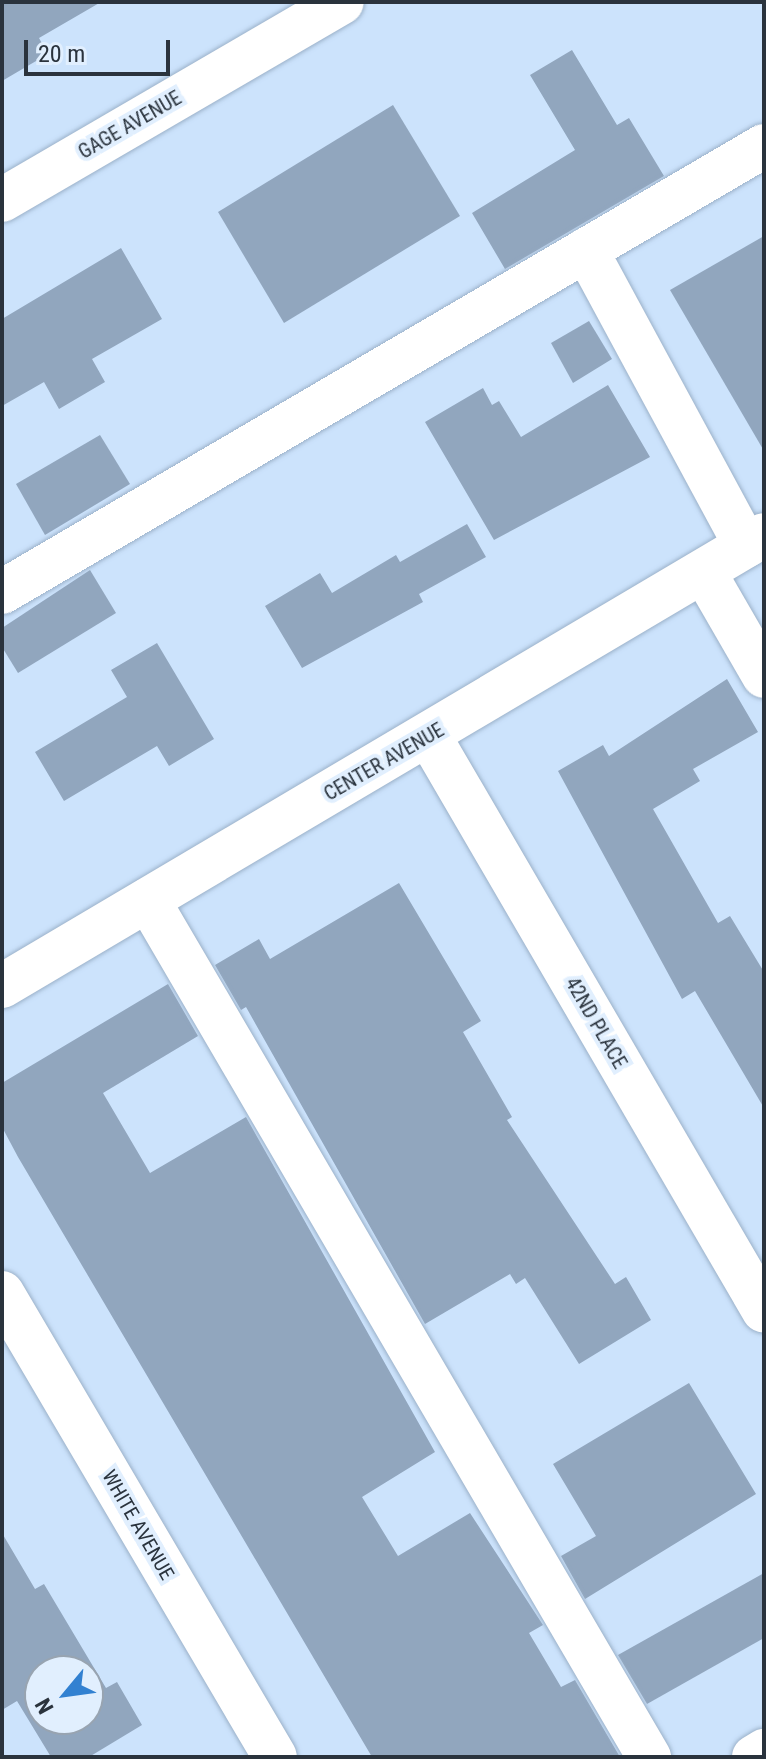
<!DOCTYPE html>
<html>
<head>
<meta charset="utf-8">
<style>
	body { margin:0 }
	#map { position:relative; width:766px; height:1759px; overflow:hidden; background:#cce3fc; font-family:"Roboto Condensed",sans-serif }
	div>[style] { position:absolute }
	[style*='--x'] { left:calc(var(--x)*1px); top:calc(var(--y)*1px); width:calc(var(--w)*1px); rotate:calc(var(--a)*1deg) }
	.building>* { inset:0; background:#91a6be }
	.roads { filter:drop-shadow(0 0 2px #9bb1c9) drop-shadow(0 0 2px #9bb1c9) }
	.minor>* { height:44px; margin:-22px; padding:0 22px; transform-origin:22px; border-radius:22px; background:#fff }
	span { translate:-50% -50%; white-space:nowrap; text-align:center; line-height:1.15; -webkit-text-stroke:8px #e1effe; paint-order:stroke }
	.street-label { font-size:20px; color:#2a333d }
	.frame { position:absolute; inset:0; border:4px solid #2a333d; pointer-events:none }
	.north { position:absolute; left:24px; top:1655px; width:80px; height:80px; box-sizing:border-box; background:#e1effe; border:2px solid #98a4b1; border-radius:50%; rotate:241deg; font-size:22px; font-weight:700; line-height:32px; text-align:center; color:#2a333d }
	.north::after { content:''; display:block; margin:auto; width:28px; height:36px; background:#3281d1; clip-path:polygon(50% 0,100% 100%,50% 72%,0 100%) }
	.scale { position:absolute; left:24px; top:40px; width:146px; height:36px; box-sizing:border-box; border:4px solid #2a333d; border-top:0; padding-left:10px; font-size:24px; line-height:28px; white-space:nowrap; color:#2a333d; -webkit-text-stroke:6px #e1effe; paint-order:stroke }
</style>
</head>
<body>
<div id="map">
	<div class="building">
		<i style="clip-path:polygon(2px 2px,101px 2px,39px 38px,48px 54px,2px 81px)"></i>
		<i style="clip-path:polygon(572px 50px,617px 125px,629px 118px,664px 176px,505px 269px,472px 213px,575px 150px,530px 75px)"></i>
		<i style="clip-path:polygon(393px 105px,460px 216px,284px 323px,218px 212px)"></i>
		<i style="clip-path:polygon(764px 236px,764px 451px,670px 290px)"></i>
		<i style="clip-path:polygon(121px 248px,162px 319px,92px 359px,105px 382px,59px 409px,44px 382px,2px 406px,2px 319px)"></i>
		<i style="clip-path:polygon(589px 321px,612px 359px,573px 383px,551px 343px)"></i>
		<i style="clip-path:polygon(608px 385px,650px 457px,494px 540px,425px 422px,483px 388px,492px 405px,499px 401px,521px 437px)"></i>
		<i style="clip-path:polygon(100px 435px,130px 484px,45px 535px,16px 484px)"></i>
		<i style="clip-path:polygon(467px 524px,486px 557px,419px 594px,423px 602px,302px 668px,265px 606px,320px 573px,332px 593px,396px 555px,400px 562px)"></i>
		<i style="clip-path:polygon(90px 570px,116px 613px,18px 673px,2px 647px,2px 628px)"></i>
		<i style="clip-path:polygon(157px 643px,214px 739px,169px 766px,157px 746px,64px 801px,35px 752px,127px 697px,111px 670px)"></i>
		<i style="clip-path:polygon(727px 679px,758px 732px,693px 769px,700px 781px,653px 809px,718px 923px,730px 916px,764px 972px,764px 1108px,695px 991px,682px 999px,558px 771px,603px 745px,609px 756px)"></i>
		<i style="clip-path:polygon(399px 883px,481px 1021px,463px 1032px,512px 1117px,507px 1120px,615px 1284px,626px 1277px,651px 1320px,579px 1364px,525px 1278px,516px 1284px,510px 1274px,425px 1324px,246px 1007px,241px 1010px,215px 965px,259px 939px,270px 959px)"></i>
		<i style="clip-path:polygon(168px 984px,198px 1036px,103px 1093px,150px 1173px,246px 1117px,435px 1452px,362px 1497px,398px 1556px,470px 1513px,543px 1625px,529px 1633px,561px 1687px,575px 1680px,620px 1757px,372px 1757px,18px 1157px,2px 1127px,2px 1083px)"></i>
		<i style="clip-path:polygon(689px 1383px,756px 1494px,585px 1599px,561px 1556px,596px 1536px,553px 1464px)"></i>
		<i style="clip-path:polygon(evenodd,2px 1533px,35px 1589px,44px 1584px,106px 1688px,117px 1682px,142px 1725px,89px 1757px,51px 1757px,17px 1701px,2px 1710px,2px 1533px,40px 1671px,88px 1671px,88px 1719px,40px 1719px,40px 1671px)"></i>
		<i style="clip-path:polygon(764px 1573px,764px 1638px,647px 1704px,618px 1655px)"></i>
	</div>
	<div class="roads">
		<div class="minor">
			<i style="--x:2;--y:200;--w:393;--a:-30.2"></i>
			<i style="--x:586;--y:250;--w:336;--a:61.6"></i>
			<i style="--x:704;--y:572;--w:120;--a:60"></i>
			<i style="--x:2;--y:592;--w:883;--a:-30.34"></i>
			<i style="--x:429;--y:736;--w:665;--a:59.77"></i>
			<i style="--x:148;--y:900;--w:993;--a:59.69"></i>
			<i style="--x:2;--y:986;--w:885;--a:-30.62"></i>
			<i style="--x:2;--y:1293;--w:538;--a:59.53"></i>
			<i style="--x:754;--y:1757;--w:12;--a:-31"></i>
		</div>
	</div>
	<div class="street-label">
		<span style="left:130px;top:125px;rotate:-30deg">GAGE AVENUE</span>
		<span style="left:384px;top:762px;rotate:-30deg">CENTER AVENUE</span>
		<span style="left:596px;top:1023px;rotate:60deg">42ND PLACE</span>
		<span style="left:138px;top:1525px;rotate:60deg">WHITE AVENUE</span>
	</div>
	<div class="frame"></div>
	<div class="north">N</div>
	<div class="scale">20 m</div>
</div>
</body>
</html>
